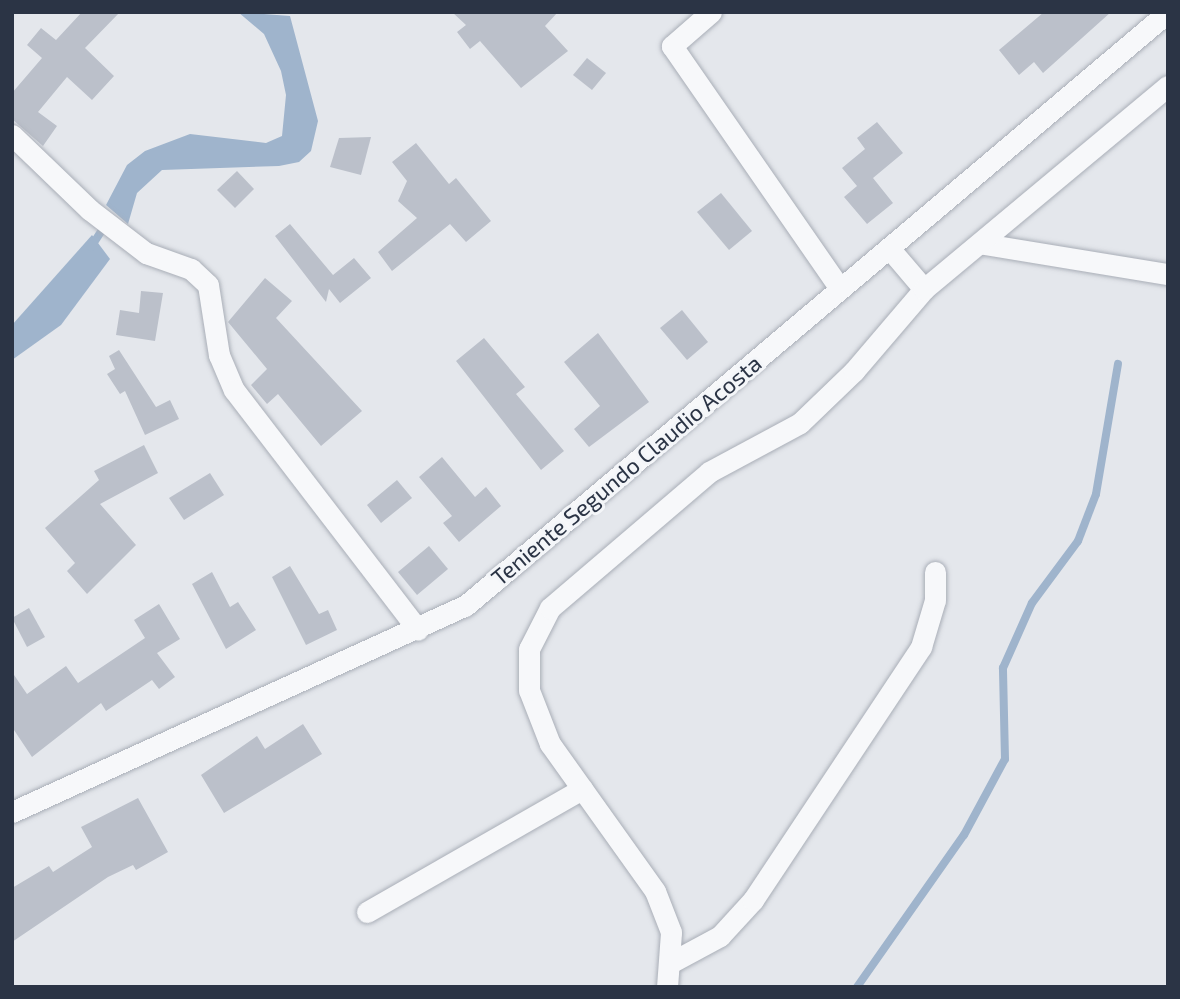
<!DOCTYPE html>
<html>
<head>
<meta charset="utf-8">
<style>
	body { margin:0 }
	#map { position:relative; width:1180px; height:999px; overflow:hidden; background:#e4e7ec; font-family:"Exo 2",sans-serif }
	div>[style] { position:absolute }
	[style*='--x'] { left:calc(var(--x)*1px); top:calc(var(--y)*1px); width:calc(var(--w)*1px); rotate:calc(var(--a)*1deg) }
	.water>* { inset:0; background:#9fb4cc }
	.stream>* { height:8px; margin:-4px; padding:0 4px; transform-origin:4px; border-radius:4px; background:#9fb4cc }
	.building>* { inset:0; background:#bbc0ca }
	.roads { filter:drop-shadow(0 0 2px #a9aeb7) drop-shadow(0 0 2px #a9aeb7) }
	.minor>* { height:21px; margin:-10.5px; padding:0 10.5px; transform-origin:10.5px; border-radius:10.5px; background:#f7f8fa }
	span { translate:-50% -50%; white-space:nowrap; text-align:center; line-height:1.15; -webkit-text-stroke:6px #f4f6f9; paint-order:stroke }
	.street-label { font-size:23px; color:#2b3445 }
	.frame { position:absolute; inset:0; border:14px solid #2b3445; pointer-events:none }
</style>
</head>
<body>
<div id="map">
	<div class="water">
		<i style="clip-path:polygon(238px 12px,290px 16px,318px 121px,311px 151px,299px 162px,279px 166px,162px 170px,137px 193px,128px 224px,106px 205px,127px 165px,145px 151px,190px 134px,266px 143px,282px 136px,286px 95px,281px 71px,264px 34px)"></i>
		<i style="clip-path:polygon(92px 235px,110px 259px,61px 325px,12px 360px,12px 325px)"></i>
	</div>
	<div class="stream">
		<i style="--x:91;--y:247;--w:30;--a:-57"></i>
		<i style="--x:857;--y:987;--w:186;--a:-54.9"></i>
		<i style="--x:964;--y:835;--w:86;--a:-61.7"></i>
		<i style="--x:1005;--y:759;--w:91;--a:-91.3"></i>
		<i style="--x:1003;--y:668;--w:71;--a:-66"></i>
		<i style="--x:1032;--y:603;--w:77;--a:-53.4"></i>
		<i style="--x:1078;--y:541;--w:50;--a:-69"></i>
		<i style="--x:1096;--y:494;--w:132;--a:-80.4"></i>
	</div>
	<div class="building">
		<i style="clip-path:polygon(82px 12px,120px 12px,85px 48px,114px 76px,92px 100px,67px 77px,38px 112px,57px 126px,43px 146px,12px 119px,12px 93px,42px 58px,27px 45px,41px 28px,56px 40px)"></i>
		<i style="clip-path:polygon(452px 12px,558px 12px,545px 26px,568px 51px,521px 88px,480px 41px,470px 49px,457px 32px,466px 25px)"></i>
		<i style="clip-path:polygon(1044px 12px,1111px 12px,1043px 73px,1034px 62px,1019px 75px,999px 50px)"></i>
		<i style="clip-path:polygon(587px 58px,606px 73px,592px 90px,573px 75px)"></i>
		<i style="clip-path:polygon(877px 122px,903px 153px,873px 178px,893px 203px,867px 224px,844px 197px,857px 186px,842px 168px,865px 149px,857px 138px)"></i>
		<i style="clip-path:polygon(371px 137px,361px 175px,330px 167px,339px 138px)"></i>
		<i style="clip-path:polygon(416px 143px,449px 184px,456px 178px,491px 221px,466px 242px,450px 224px,392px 271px,378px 252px,417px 218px,398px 201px,407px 181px,392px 162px)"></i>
		<i style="clip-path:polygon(237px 171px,254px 189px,235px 208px,217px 190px)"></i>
		<i style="clip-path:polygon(721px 193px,752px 231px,729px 250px,697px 212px)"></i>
		<i style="clip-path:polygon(290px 224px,333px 275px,354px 258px,371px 278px,340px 303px,329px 289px,326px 302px,275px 236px)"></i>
		<i style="clip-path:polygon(265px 278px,292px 301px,276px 318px,362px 411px,321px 446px,278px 394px,267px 404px,251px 385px,267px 369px,228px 322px)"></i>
		<i style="clip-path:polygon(141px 291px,163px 293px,155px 341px,116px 335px,120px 310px,139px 313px)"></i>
		<i style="clip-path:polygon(682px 310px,708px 342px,687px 360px,660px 328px)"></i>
		<i style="clip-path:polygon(598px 333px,649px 402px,589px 447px,574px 429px,600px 406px,564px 362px)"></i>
		<i style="clip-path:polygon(484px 338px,525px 387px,516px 394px,564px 451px,541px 470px,456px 361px)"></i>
		<i style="clip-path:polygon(119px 350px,156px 407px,170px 400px,179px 419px,145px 435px,125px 391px,120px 394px,107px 374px,115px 369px,109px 356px)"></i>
		<i style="clip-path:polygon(144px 445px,158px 473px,100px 504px,136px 545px,87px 594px,67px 571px,75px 563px,45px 528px,99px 480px,94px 471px)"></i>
		<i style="clip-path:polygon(442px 457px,475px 497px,486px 487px,501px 506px,459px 542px,443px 523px,452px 516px,419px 477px)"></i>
		<i style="clip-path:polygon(210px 473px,224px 495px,184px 520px,169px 498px)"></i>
		<i style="clip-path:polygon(397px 480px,412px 498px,381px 523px,367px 505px)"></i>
		<i style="clip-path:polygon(429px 546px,448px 569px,417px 595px,398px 572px)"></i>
		<i style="clip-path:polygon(290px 566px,319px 614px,328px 610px,337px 630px,306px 645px,272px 577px)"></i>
		<i style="clip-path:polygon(212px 572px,230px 607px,238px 602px,256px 630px,226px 649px,192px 584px)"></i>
		<i style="clip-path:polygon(159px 604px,180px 639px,157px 653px,175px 677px,159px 689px,152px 680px,106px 711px,101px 703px,32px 757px,12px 727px,12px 672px,27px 694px,66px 666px,78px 683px,145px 638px,134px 620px)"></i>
		<i style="clip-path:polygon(29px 608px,45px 637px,27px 647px,12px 618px)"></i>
		<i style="clip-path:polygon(303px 724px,322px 754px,224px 813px,201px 775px,257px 736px,265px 749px)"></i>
		<i style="clip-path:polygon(138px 798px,168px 852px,136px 870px,133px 865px,108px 877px,12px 942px,12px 888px,49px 866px,53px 872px,92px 847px,81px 827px)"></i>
	</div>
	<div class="roads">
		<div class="minor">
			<i style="--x:711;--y:12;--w:52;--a:138.9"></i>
			<i style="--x:672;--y:46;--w:295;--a:55.3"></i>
			<i style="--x:12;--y:135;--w:108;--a:43.9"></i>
			<i style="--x:90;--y:210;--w:71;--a:37.5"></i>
			<i style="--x:146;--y:253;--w:48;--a:19.6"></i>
			<i style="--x:191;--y:269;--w:23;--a:43"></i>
			<i style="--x:208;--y:285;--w:71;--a:81.1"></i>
			<i style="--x:219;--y:355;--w:38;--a:67"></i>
			<i style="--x:234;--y:390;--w:302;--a:52.5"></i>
			<i style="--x:984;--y:244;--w:186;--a:9.3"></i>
			<i style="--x:889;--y:248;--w:54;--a:49.5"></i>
			<i style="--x:12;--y:812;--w:498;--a:-24.5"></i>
			<i style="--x:465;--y:606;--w:920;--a:-40.2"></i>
			<i style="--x:367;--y:912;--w:248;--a:-29.8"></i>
			<i style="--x:670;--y:963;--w:57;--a:-28.4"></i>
			<i style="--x:720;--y:936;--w:49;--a:-47.5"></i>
			<i style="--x:753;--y:900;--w:304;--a:-56.4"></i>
			<i style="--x:921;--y:647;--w:49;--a:-73.4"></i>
			<i style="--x:935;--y:600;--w:28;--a:-90"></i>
			<i style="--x:667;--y:987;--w:55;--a:-85.8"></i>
			<i style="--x:671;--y:932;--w:44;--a:-111.3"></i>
			<i style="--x:655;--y:891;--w:181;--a:-125.5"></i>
			<i style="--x:550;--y:744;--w:58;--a:-111.3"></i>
			<i style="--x:529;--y:690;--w:41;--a:-90"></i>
			<i style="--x:529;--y:649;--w:46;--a:-62.9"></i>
			<i style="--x:550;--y:608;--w:209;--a:-40.5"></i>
			<i style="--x:709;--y:472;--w:103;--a:-28.3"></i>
			<i style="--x:800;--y:423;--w:75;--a:-43.9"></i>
			<i style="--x:854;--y:371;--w:108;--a:-49.5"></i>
			<i style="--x:924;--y:289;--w:317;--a:-39.8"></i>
		</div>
	</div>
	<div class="street-label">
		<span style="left:626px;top:470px;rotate:-40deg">Teniente Segundo Claudio Acosta</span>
	</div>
	<div class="frame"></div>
</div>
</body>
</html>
